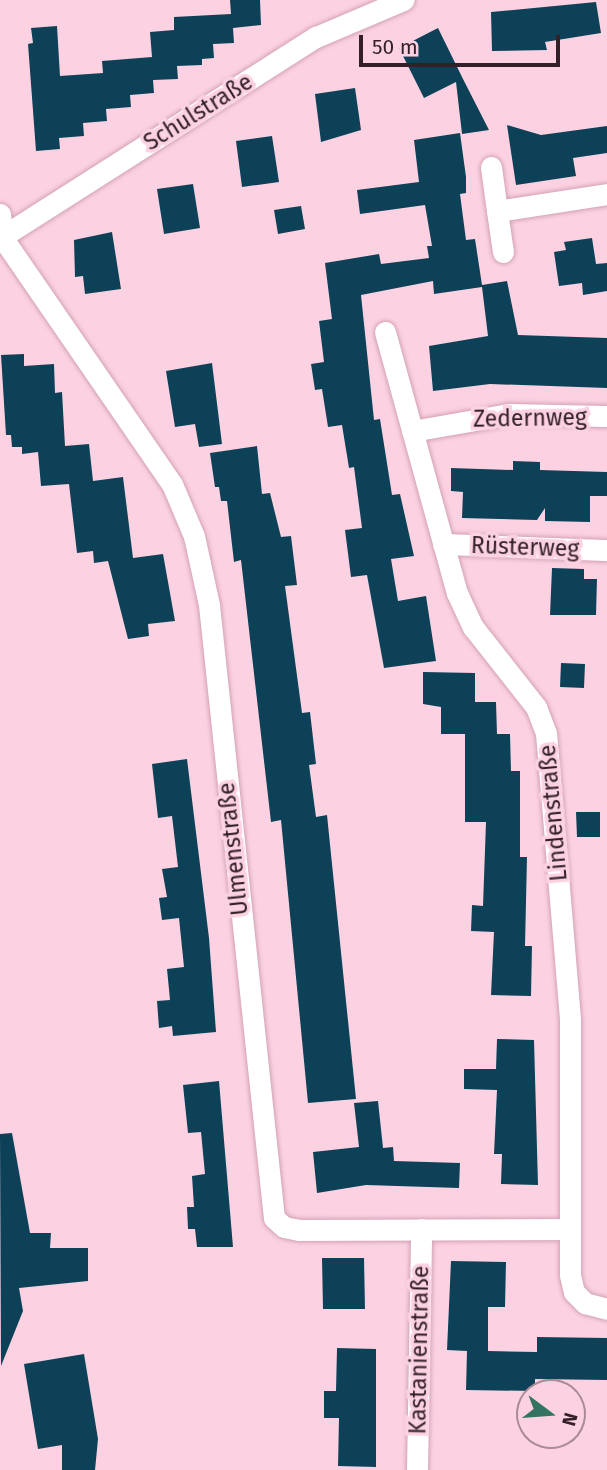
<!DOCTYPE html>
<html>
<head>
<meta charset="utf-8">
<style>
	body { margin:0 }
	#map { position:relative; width:607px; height:1470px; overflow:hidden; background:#fcd2e2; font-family:"Fira Sans",sans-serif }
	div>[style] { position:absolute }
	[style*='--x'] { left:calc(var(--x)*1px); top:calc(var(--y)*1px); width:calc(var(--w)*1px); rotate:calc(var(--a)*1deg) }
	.building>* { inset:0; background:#0d4157 }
	.roads { filter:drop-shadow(0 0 2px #d3a1b6) drop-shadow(0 0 2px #d3a1b6) }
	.minor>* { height:21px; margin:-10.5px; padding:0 10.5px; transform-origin:10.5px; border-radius:10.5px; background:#fff }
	span { translate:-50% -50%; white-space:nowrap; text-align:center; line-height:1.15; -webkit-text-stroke:7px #fcd2e2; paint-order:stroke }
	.street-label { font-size:23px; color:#321f27 }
	.north { position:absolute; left:516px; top:1379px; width:70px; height:70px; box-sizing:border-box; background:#fcd2e2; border:2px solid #ab8a97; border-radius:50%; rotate:106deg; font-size:19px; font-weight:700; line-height:28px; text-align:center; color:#321f27 }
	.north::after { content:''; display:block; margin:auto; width:24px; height:32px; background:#347361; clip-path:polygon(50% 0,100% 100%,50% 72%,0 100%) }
	.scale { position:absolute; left:359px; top:35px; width:201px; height:32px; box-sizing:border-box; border:4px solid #321f27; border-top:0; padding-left:9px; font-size:21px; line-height:24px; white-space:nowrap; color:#321f27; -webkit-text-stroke:5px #fcd2e2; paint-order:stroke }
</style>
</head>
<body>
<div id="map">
	<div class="building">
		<i style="clip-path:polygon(230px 0,260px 0,261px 25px,233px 28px,234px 43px,213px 44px,214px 58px,202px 59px,202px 65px,177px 66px,178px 79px,153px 80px,154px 93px,130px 95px,131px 107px,106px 109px,107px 121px,83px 123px,84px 136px,59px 138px,60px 149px,36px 151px,28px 44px,33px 43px,31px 28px,57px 26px,60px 76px,103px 73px,102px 61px,152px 57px,150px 32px,174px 30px,174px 17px,231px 14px)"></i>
		<i style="clip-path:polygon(596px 2px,601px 33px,545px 42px,547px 50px,492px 51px,491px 12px)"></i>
		<i style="clip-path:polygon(438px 28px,463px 79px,489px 130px,462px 134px,456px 82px,424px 98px,399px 48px)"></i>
		<i style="clip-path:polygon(355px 88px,361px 130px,321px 142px,315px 94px)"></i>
		<i style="clip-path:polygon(507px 125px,541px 135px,607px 126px,607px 153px,573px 158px,576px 176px,516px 185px)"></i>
		<i style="clip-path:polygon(460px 133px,466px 177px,466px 193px,460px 194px,466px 240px,475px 239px,482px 285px,507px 281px,518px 335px,607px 338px,607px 388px,490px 384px,433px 391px,429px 346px,488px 336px,482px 287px,434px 294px,433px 281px,361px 295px,374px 420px,380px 419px,392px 495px,400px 494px,414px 556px,391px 559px,398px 601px,426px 596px,436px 661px,384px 668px,367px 575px,351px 577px,345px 530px,362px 528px,354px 467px,349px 468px,342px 425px,328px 427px,322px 389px,315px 390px,311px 364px,324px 362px,319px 321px,332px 319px,325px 263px,379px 254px,381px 264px,429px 258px,427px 246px,432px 246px,425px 205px,360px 214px,357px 190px,419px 182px,414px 140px)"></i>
		<i style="clip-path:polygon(272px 136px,279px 182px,242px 187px,236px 141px)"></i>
		<i style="clip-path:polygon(193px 184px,200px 228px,164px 234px,157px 189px)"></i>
		<i style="clip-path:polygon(301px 206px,305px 229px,278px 234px,274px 210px)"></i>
		<i style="clip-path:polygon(112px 232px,121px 289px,85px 294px,83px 276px,75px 277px,74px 240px)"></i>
		<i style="clip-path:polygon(592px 238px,596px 264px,607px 263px,607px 291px,583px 295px,582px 283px,559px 286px,554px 252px,566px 250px,564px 242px)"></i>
		<i style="clip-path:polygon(24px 354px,24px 366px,54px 364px,55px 393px,62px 392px,65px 446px,89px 444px,93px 481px,123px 477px,133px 558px,163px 554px,175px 621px,148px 624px,149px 636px,128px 639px,108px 561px,94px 563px,93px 551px,77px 553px,69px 484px,41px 486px,38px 452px,22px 454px,22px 447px,12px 447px,11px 435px,6px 435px,1px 355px)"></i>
		<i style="clip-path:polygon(212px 363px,222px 444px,199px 447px,195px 424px,175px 427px,166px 371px)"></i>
		<i style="clip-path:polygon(257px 446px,262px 494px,270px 493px,281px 537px,291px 536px,297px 585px,285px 586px,302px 713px,310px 712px,316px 764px,309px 765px,316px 817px,327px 815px,356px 1099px,308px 1103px,281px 820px,271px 822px,241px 560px,234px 562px,227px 501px,221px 501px,219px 487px,215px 487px,210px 453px)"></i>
		<i style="clip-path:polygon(513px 461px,540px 462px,540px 470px,607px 472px,607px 496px,590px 496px,590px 522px,545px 521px,545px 508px,537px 520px,462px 518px,463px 492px,451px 491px,451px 468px,513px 470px)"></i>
		<i style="clip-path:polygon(552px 568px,584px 569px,584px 579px,597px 579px,596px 615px,550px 615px)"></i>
		<i style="clip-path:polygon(561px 663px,585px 664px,584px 688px,560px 687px)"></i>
		<i style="clip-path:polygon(423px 672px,475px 673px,475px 702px,496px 702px,497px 734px,510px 734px,511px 771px,520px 771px,520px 857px,527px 857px,525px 946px,532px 946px,531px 996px,491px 995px,494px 932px,471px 931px,472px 905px,483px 906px,486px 822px,465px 822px,465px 734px,441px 734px,441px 707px,423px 704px)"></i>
		<i style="clip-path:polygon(187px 759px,209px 938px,216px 1032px,173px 1036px,172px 1026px,159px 1028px,157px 1001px,170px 1000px,167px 969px,184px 967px,179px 918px,162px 920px,159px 898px,167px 897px,162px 869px,178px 867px,172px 816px,158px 818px,152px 764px)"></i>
		<i style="clip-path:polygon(576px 812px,600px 812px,600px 837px,577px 837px)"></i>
		<i style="clip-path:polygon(497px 1039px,534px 1040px,538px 1185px,501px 1184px,502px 1154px,494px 1154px,497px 1090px,464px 1089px,464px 1069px,496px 1069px)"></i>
		<i style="clip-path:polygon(219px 1081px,233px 1247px,197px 1247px,195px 1229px,188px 1229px,187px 1207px,194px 1207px,192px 1176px,205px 1174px,201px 1132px,188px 1133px,183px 1085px)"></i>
		<i style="clip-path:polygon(378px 1101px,383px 1148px,393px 1147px,394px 1161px,460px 1163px,459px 1188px,366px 1185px,317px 1193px,313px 1152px,359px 1147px,354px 1103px)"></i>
		<i style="clip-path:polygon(12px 1133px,30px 1233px,51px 1233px,50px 1248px,88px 1248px,88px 1281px,19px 1288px,23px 1311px,1px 1366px,0 1134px)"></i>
		<i style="clip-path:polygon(322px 1258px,364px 1258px,365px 1309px,323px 1309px)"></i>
		<i style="clip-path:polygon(451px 1261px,506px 1262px,505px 1307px,488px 1307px,488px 1351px,537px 1352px,537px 1337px,607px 1338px,607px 1380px,535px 1379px,535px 1391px,466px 1390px,467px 1351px,447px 1350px)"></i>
		<i style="clip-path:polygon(337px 1348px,376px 1349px,376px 1467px,338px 1466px,339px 1418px,324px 1418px,324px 1391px,336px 1391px)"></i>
		<i style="clip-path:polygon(84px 1354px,98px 1439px,95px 1470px,62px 1470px,62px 1445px,38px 1449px,24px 1364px)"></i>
	</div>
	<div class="roads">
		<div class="minor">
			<i style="--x:491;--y:167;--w:44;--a:82.2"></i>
			<i style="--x:0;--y:214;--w:23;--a:85"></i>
			<i style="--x:2;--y:237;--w:300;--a:55.5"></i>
			<i style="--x:172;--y:484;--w:56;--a:67.1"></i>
			<i style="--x:194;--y:536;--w:71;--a:77.7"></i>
			<i style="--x:209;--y:605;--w:616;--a:83.95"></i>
			<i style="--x:274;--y:1218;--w:13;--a:42"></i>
			<i style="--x:284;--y:1227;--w:15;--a:11"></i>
			<i style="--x:299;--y:1230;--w:271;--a:-0.2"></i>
			<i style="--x:0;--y:238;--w:375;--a:-32.5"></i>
			<i style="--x:316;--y:37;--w:95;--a:-23"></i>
			<i style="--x:503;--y:252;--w:41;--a:-98.3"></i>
			<i style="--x:497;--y:211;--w:111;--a:-8.8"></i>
			<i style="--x:385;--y:332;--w:271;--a:74.6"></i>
			<i style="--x:457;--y:593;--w:38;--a:65"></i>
			<i style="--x:473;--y:627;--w:102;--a:51.8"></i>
			<i style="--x:536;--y:707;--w:28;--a:69"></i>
			<i style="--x:546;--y:733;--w:287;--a:85.2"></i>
			<i style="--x:570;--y:1019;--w:256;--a:90"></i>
			<i style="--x:570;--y:1275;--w:17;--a:77"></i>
			<i style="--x:574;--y:1292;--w:16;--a:45"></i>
			<i style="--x:585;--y:1303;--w:23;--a:15"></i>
			<i style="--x:412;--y:431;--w:98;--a:-9.9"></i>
			<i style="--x:509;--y:414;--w:98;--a:1.2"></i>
			<i style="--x:443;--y:544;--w:164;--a:2.1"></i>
			<i style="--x:417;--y:1470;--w:241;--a:-89"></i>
		</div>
	</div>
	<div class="street-label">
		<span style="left:198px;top:112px;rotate:-32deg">Schulstraße</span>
		<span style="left:530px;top:418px;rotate:-1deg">Zedernweg</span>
		<span style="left:525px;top:547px;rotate:2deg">Rüsterweg</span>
		<span style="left:553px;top:813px;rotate:-95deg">Lindenstraße</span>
		<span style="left:233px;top:849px;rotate:-96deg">Ulmenstraße</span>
		<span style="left:419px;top:1350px;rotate:-89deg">Kastanienstraße</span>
	</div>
	<div class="north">N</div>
	<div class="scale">50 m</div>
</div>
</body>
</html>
